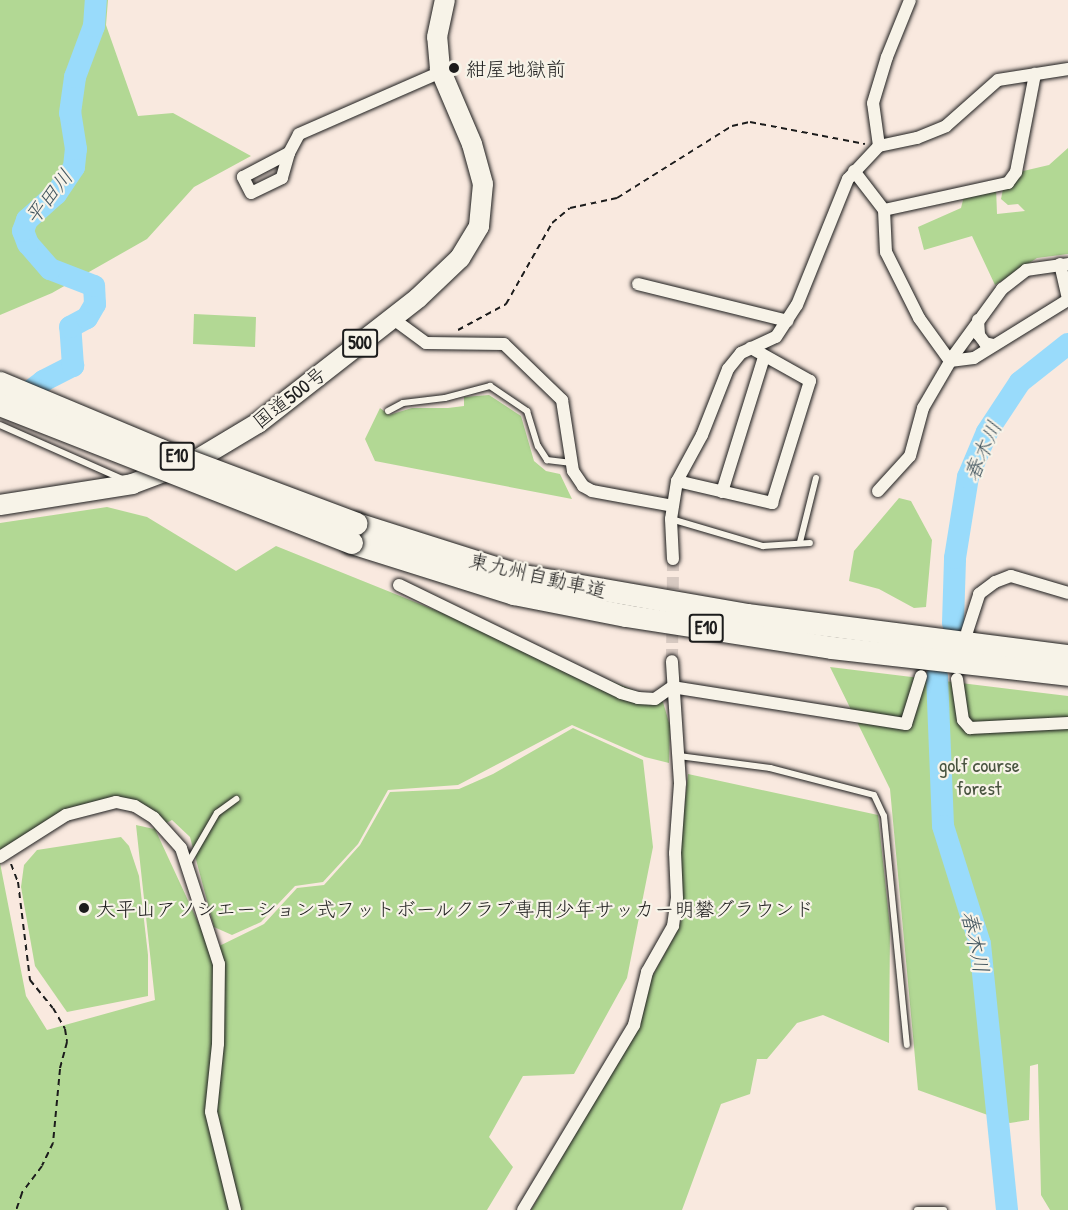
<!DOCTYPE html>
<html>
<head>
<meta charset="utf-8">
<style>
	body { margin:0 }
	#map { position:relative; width:1068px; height:1210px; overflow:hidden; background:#f9e9df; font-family:"Patrick Hand","Klee One",sans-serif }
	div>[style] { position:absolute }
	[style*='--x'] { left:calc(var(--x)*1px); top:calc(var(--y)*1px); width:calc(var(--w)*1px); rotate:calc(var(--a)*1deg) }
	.green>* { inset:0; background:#b2d894 }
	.river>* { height:22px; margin:-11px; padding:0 11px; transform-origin:11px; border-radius:11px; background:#99dbfb }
	.minor-tunnel>* { height:12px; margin-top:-6px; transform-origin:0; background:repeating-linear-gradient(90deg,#d8cac2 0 12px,transparent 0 18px) }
	.path>* { height:2px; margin-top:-1px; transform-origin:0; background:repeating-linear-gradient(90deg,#1c1c1c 0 6px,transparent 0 10.5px) }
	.roads { filter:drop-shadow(0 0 2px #1c1c1c) drop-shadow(0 0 2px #1c1c1c) }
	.service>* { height:6px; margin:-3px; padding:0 3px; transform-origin:3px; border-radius:3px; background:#f7f3e8 }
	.minor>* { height:12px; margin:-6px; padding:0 6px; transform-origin:6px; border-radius:6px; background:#f7f3e8 }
	.trunk>* { height:20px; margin:-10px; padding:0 10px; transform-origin:10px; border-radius:10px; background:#f7f3e8 }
	.motorway>* { height:22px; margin:-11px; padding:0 11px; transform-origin:11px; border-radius:11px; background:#f7f3e8 }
	.bridges { filter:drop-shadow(0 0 2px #1c1c1c) drop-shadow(0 0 2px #1c1c1c) }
	.motorway-bridge>* { height:22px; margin:-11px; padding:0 11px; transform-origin:11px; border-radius:11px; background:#f7f3e8 }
	.dots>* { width:16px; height:16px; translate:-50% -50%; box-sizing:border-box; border:3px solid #f7f3e8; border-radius:50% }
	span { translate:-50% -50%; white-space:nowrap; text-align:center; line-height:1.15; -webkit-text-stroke:4.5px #f7f3e8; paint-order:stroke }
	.shield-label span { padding:2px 4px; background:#f7f3e8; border:2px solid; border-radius:4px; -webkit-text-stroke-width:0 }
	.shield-label { font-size:18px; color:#1c1c1c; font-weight:700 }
	.poi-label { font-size:20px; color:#1c1c1c }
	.left { translate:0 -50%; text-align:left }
	.street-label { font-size:20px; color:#1c1c1c }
	.park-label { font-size:20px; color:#495440 }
	.water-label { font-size:21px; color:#42555f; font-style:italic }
</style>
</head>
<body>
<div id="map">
	<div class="green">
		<i style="clip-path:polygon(0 0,108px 0,106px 25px,138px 116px,173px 113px,251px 156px,194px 187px,147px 239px,52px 293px,0 315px)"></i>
		<i style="clip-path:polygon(1068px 148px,1068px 254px,1037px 258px,995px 285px,972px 236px,924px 250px,918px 227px,961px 208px,965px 192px,996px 187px,997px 214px,1025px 211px,1018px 204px,1008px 205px,1001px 199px,1003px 189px,1019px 172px,1049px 165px)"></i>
		<i style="clip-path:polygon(194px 314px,256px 317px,255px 347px,193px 344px)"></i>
		<i style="clip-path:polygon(489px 395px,521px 416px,534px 461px,546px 471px,560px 474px,572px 499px,375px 461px,365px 439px,380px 408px,389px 415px,412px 408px,448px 408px,464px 406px,464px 397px)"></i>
		<i style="clip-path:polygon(899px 498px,911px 501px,932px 540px,926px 607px,914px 608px,879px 589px,849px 581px,854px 551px)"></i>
		<i style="clip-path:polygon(107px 507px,147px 517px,236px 571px,276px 546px,663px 702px,670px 726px,669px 763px,645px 757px,572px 725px,458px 785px,388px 790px,358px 844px,323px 882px,295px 886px,261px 922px,232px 935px,214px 927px,190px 837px,172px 820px,155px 829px,211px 950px,264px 924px,297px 888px,324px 885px,360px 845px,390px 792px,459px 789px,493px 774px,573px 728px,643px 760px,653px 847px,627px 978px,574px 1074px,523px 1076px,489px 1137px,513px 1167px,487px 1210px,0 1210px,0 863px,26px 996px,47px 1030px,155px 1000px,136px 825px,154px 829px,147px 807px,105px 800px,72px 807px,0 850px,0 523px)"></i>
		<i style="clip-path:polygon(830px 667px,1068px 696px,1068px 1210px,1050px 1210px,1041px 1195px,1038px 1064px,1030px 1066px,1029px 1120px,1010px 1123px,918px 1090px,890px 789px)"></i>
		<i style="clip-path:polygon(688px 774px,878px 815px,890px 927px,889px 1043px,823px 1015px,797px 1023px,767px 1059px,757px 1059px,750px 1094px,721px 1104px,682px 1210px,531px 1210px,638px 1027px,650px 980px,679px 928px,683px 910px,680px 846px)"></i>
		<i style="clip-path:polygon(121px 837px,129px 846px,139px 876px,148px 955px,148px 996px,67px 1012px,35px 966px,21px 887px,24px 865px,37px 850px)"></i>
	</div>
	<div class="river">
		<i style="--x:13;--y:404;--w:38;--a:-37"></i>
		<i style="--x:43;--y:381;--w:34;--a:-27"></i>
		<i style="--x:73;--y:366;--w:39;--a:-94"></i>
		<i style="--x:70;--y:327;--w:19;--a:-28"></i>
		<i style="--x:87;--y:318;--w:16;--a:-60"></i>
		<i style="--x:95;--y:304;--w:18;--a:-93"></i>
		<i style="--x:94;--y:286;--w:47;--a:-158.9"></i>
		<i style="--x:50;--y:269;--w:33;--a:-131"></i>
		<i style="--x:28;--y:244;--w:14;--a:-111"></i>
		<i style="--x:23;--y:231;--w:12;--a:-70"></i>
		<i style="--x:27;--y:220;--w:39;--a:-42"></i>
		<i style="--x:56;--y:194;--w:32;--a:-56"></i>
		<i style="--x:74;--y:167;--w:18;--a:-84"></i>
		<i style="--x:76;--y:149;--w:36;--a:-99"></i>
		<i style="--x:70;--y:113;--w:36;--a:-82"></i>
		<i style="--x:75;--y:77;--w:54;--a:-69.6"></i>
		<i style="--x:94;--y:26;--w:26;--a:-86"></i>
		<i style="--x:953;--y:623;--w:65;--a:-88.2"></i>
		<i style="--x:955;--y:558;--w:82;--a:-80.9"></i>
		<i style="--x:968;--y:477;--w:49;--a:-67.1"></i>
		<i style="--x:987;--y:432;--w:60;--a:-56.6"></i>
		<i style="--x:1020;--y:382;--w:61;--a:-38.4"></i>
		<i style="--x:937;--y:676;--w:150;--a:87.7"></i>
		<i style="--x:943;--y:826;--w:124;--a:72.6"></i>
		<i style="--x:980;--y:944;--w:267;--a:84.2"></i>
	</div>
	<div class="minor-tunnel">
		<i style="--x:672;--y:661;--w:102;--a:-89.4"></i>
	</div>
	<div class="path">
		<i style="--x:458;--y:330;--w:55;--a:-28.4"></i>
		<i style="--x:506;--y:304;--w:93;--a:-60.4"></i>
		<i style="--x:552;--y:223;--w:23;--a:-40"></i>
		<i style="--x:570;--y:208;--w:48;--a:-12"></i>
		<i style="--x:617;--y:198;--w:136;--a:-32.1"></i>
		<i style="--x:732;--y:126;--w:18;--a:-13"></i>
		<i style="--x:750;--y:122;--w:117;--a:10.8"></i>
		<i style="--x:11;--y:864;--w:19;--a:69"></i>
		<i style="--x:18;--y:882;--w:99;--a:83"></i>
		<i style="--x:30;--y:980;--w:36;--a:51"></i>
		<i style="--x:53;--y:1008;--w:24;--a:60"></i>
		<i style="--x:65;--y:1029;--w:13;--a:81"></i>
		<i style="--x:67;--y:1042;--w:28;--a:105"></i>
		<i style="--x:60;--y:1069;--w:74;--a:95.4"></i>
		<i style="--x:53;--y:1143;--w:25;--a:116"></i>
		<i style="--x:42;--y:1166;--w:34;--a:127"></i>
		<i style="--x:22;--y:1193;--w:18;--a:109"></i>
	</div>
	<div class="roads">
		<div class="service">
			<i style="--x:388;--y:411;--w:17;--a:-28"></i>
			<i style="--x:403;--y:403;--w:42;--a:-6.8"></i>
			<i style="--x:445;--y:398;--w:47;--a:-14.9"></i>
			<i style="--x:490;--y:386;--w:45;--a:34"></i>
			<i style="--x:527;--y:411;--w:37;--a:73"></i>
			<i style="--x:538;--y:446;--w:17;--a:57"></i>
			<i style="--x:547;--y:460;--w:25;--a:7"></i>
			<i style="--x:0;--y:425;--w:136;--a:23.9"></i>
			<i style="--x:671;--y:519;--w:96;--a:16.4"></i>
			<i style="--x:763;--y:546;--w:47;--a:-3.7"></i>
			<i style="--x:800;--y:542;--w:66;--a:-76"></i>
			<i style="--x:679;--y:756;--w:92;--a:7.5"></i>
			<i style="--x:770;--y:768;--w:107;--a:14.6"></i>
			<i style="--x:874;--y:795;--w:23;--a:65"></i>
			<i style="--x:884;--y:816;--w:230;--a:84.3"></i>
			<i style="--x:188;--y:863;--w:58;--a:-59.9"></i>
			<i style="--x:217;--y:813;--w:24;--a:-36"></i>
			<i style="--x:917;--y:1210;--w:27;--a:0"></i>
		</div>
		<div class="minor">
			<i style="--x:879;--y:146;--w:39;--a:-12"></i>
			<i style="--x:917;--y:138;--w:31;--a:-22"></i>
			<i style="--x:946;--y:126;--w:69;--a:-41.5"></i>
			<i style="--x:998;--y:80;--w:71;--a:-8.9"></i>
			<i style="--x:289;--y:153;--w:26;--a:106"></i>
			<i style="--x:282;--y:178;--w:34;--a:154"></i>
			<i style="--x:251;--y:193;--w:18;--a:-117"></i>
			<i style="--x:243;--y:177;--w:52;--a:-27.6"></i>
			<i style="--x:289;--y:153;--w:21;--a:-62"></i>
			<i style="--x:299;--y:134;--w:155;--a:-23.6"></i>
			<i style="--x:854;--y:171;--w:49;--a:52.4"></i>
			<i style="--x:884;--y:210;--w:127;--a:-12.3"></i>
			<i style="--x:1008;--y:183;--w:14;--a:-54"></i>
			<i style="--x:1016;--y:172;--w:100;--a:-79"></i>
			<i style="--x:884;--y:210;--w:42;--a:87.3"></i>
			<i style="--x:886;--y:252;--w:74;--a:63.4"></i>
			<i style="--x:919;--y:318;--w:53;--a:54.2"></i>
			<i style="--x:1060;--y:264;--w:35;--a:77"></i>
			<i style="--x:638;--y:284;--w:154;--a:13.9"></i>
			<i style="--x:392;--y:318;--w:42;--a:36.3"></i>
			<i style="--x:426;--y:343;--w:78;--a:0.7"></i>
			<i style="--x:504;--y:344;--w:81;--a:44"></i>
			<i style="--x:562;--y:400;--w:72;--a:81.2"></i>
			<i style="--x:573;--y:471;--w:18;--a:56"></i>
			<i style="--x:583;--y:486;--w:10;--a:29"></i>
			<i style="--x:592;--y:491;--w:82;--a:10.5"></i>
			<i style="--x:978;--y:320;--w:15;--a:86"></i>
			<i style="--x:979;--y:335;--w:10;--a:53"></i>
			<i style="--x:985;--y:343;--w:9;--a:13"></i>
			<i style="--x:950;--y:361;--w:24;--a:-7"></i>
			<i style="--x:974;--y:358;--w:110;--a:-31.7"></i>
			<i style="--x:677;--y:481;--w:98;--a:13"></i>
			<i style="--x:772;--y:503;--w:128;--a:-72.7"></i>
			<i style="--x:810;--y:381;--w:68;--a:-150.8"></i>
			<i style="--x:878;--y:491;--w:47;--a:-47.6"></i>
			<i style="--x:910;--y:456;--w:50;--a:-74.8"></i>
			<i style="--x:923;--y:408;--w:61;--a:-59.7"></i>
			<i style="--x:954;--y:355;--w:82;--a:-54"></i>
			<i style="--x:1002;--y:289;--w:31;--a:-38"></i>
			<i style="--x:1026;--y:270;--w:42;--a:-8.1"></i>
			<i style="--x:722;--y:492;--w:141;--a:-72.7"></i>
			<i style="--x:673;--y:559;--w:40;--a:-92.9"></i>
			<i style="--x:671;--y:519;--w:38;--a:-81"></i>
			<i style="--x:677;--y:481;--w:52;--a:-61.5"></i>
			<i style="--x:702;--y:435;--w:71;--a:-68.5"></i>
			<i style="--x:728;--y:369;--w:21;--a:-51"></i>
			<i style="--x:741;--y:353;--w:38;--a:-25"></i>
			<i style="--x:776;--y:337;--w:38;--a:-57"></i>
			<i style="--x:797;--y:305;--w:136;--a:-68"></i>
			<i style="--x:848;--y:179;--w:45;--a:-46.8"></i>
			<i style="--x:879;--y:146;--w:43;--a:-97.9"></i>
			<i style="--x:873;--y:103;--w:48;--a:-73.1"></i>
			<i style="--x:887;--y:57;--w:61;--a:-68"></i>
			<i style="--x:399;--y:585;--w:247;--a:25.9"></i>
			<i style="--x:621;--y:693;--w:18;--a:16"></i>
			<i style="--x:638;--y:698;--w:17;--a:3"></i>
			<i style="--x:655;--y:699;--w:21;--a:-35"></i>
			<i style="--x:672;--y:687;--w:237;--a:9"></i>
			<i style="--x:906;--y:724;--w:50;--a:-72.6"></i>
			<i style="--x:967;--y:632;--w:40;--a:-72"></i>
			<i style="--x:979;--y:594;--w:20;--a:-37"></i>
			<i style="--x:995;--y:582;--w:17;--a:-21"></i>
			<i style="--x:1011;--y:576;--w:59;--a:16.6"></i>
			<i style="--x:957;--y:679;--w:41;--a:81.7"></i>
			<i style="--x:963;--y:720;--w:11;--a:49"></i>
			<i style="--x:970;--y:728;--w:98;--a:-2.9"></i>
			<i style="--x:0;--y:857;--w:78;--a:-32.5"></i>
			<i style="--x:66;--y:815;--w:52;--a:-14.6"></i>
			<i style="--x:116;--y:802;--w:19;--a:12"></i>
			<i style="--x:135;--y:806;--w:22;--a:32"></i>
			<i style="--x:154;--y:818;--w:40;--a:48"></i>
			<i style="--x:181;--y:848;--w:122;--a:71.9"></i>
			<i style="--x:219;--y:964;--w:80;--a:90.7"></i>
			<i style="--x:218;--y:1044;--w:68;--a:95.9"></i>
			<i style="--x:211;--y:1112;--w:101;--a:76.2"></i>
			<i style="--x:523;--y:1210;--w:216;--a:-59"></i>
			<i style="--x:634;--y:1025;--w:55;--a:-76.2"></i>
			<i style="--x:647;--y:972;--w:53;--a:-60.5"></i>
			<i style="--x:673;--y:926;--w:28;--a:-82"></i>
			<i style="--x:677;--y:898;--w:45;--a:-92.5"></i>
			<i style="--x:675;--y:853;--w:70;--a:-85.9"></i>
			<i style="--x:680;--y:783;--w:122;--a:-93.8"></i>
		</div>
		<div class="trunk">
			<i style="--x:0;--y:505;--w:134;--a:-9"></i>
			<i style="--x:132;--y:484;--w:71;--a:-20.7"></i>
			<i style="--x:198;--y:459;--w:70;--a:-31"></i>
			<i style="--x:258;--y:423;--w:203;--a:-38"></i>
			<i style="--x:418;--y:298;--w:58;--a:-43.6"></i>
			<i style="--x:460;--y:258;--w:37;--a:-59"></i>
			<i style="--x:479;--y:226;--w:42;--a:-84.6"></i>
			<i style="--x:483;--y:184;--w:41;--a:-105.4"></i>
			<i style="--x:472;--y:144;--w:82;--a:-113.1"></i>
			<i style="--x:440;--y:69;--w:32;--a:-95"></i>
			<i style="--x:437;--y:37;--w:38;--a:-78"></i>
		</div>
		<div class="motorway">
			<i style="--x:357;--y:524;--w:169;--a:17.6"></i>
			<i style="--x:518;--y:575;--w:232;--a:9.9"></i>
			<i style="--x:747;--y:615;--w:324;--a:7.3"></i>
			<i style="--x:352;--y:543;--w:170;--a:17.5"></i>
			<i style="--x:514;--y:594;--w:114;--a:11.1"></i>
			<i style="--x:626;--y:616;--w:208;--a:8.8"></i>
			<i style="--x:832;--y:648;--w:238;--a:6.5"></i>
		</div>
	</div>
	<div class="bridges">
		<div class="motorway-bridge">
			<i style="--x:0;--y:383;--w:173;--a:22.7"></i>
			<i style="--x:160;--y:450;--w:210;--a:20.6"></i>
			<i style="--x:0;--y:405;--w:378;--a:21.4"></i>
		</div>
	</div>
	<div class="dots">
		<i style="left:454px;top:68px;background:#1c1c1c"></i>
		<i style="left:84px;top:908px;background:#1c1c1c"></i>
	</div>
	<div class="shield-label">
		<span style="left:360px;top:343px">500</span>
		<span style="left:177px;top:456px">E10</span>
		<span style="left:706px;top:628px">E10</span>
	</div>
	<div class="poi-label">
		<span class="left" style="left:466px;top:68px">紺屋地獄前</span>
		<span class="left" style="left:96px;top:908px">大平山アソシエーション式フットボールクラブ専用少年サッカー明礬グラウンド</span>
	</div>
	<div class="street-label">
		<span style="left:289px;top:397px;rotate:-38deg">国道500号</span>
		<span style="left:538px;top:575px;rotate:13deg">東九州自動車道</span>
	</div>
	<div class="park-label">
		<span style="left:979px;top:776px">golf course<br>forest</span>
	</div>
	<div class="water-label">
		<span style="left:49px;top:197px;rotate:-52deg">平田川</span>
		<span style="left:983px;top:451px;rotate:-66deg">春木川</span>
		<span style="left:975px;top:942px;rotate:78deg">春木川</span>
	</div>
</div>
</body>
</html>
